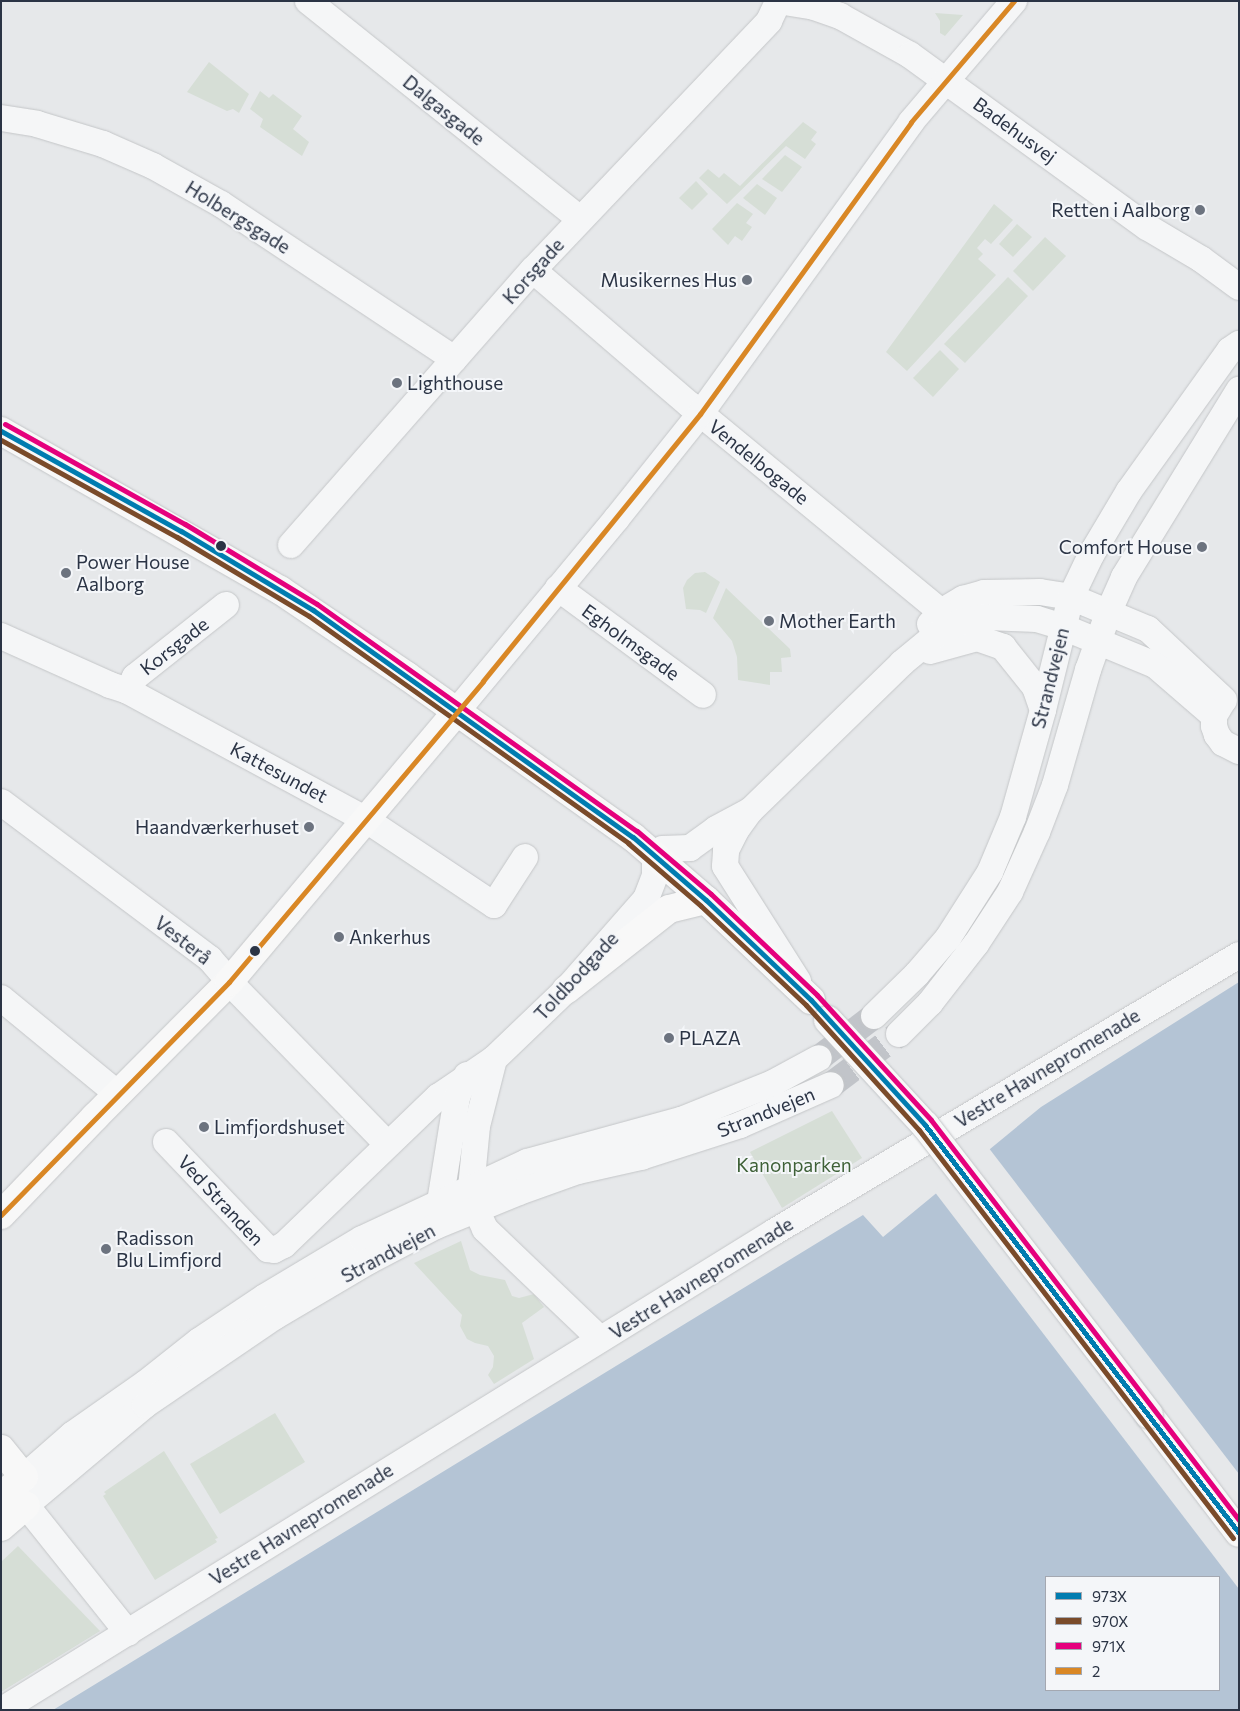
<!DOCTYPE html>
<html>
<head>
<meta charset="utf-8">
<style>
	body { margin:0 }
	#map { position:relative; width:1240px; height:1711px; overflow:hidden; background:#e6e8ea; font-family:Commissioner,sans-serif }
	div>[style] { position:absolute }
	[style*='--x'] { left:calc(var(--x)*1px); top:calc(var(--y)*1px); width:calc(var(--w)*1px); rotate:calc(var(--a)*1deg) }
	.green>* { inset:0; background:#d6ded6 }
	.water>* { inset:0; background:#b4c4d5 }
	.pier>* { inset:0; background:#e6e8ea }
	.minor-tunnel>* { height:26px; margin-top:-13px; transform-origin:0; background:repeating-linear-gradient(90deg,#c1c4c9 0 26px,transparent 0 39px) }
	.roads { filter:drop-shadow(0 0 1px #c4c6c8) drop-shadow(0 0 1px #c4c6c8) }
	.minor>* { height:26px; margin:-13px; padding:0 13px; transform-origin:13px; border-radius:13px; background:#f5f6f7 }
	.major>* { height:28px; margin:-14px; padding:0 14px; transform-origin:14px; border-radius:14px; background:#f8f8f8 }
	.bridges { filter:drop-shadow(0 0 1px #c2c5c8) drop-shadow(0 0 1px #c2c5c8) }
	.major-bridge>* { height:28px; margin:-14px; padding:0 14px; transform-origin:14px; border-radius:14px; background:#f8f8f8 }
	.bus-1>* { height:5px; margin:-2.5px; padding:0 2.5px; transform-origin:2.5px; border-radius:2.5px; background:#007cb0 }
	.bus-2>* { height:5px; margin:-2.5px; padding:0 2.5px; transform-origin:2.5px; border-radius:2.5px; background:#7a4b2a }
	.bus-3>* { height:5px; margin:-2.5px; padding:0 2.5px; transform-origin:2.5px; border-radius:2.5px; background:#e5007d }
	.bus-4>* { height:5px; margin:-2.5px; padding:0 2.5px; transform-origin:2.5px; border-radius:2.5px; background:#d98725 }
	.dots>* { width:14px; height:14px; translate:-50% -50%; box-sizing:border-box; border:2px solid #f4f6f9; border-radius:50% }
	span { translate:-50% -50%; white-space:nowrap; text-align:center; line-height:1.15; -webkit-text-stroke:4px #f4f6f9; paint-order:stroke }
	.street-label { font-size:19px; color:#2b3445 }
	.poi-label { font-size:19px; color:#2b3445 }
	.right { translate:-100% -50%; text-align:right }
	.left { translate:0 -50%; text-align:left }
	.park-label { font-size:19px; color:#3f6138 }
	.frame { position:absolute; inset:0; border:2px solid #2b3445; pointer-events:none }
	.legend { position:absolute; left:1045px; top:1576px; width:175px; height:115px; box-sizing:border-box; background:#f4f6f9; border:1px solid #a4a8b1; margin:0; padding:6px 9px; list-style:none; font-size:15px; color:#2b3445 }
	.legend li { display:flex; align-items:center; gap:10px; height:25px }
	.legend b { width:25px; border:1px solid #a4a8b1 }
</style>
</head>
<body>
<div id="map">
	<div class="green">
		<i style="clip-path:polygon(935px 13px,963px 15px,945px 36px,940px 33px,940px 21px)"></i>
		<i style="clip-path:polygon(209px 62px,249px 94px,239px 113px,233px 109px,227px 111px,187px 92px)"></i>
		<i style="clip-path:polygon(260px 91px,269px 98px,273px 94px,302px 116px,293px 129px,309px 142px,302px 156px,260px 127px,263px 119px,250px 109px)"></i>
		<i style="clip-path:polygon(803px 122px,817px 132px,811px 140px,816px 144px,805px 159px,786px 146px,727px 204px,699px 178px,708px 169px,719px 178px,724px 173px,740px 186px)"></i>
		<i style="clip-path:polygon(785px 155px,802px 167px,782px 192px,762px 179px)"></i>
		<i style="clip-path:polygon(696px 181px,708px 194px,692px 210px,679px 198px)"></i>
		<i style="clip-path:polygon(757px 184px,777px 198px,765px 215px,743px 198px)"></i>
		<i style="clip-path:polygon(737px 203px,753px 214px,746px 223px,752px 227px,742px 241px,735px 236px,728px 245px,712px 229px)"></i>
		<i style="clip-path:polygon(994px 204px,1013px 220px,991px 244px,985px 239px,977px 248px,983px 254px,978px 259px,996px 275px,907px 371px,886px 352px)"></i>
		<i style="clip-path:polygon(1017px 224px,1032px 237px,1013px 257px,999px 244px)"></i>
		<i style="clip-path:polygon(1045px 237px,1066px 256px,1033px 291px,1013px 271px)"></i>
		<i style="clip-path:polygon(1008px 277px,1028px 296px,965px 363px,944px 344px)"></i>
		<i style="clip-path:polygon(940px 350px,959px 369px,933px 397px,913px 378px)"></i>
		<i style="clip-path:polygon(705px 572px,720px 582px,706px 613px,700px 610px,686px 609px,683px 588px,687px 580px,695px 573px)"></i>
		<i style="clip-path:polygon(726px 588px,790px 649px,791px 657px,781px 658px,782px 672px,770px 672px,770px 685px,738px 680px,737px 657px,732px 641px,713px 618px)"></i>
		<i style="clip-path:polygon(832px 1111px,862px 1158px,782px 1208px,750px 1152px)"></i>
		<i style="clip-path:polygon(461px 1241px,470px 1270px,480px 1275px,505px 1280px,512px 1296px,519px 1298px,534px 1294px,544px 1307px,522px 1323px,534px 1359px,494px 1384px,488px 1375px,493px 1367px,494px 1356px,488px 1346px,475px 1343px,467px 1339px,460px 1326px,462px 1315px,414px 1263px)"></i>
		<i style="clip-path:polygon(275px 1413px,305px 1462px,220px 1514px,190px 1464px)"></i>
		<i style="clip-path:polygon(164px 1451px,218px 1538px,215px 1539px,217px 1542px,155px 1580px,103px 1496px,106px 1494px,104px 1492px)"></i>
		<i style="clip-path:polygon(18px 1546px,100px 1631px,1px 1692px,1px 1562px)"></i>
	</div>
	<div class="water">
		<i style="clip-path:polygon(evenodd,1239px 982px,1239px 1710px,53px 1710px,863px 1215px,883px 1237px,1041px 1107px,1239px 982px,1046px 1577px,1219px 1577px,1219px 1690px,1046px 1690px,1046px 1577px)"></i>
	</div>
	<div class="pier">
		<i style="clip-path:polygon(988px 1147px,1239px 1474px,1239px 1589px,934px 1191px)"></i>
	</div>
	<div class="minor-tunnel">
		<i style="--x:819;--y:1058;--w:69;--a:-37.4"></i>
		<i style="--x:831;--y:1085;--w:85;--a:-36.9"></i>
	</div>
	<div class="roads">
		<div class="minor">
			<i style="--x:308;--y:1;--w:349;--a:38.7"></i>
			<i style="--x:778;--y:1;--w:36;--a:9"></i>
			<i style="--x:814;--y:7;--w:28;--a:19"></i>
			<i style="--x:840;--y:16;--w:80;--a:29.1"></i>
			<i style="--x:910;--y:55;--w:293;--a:36"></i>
			<i style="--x:1147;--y:227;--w:63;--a:30.7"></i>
			<i style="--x:1201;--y:259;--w:47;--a:36.4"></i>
			<i style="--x:1;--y:118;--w:36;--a:9"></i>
			<i style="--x:37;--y:124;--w:69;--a:16.9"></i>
			<i style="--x:103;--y:144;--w:55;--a:23.7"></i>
			<i style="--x:153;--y:166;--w:78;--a:29.2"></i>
			<i style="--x:221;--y:204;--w:280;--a:33.6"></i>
			<i style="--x:533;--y:270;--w:206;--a:40.7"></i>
			<i style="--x:689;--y:404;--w:327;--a:39.5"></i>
			<i style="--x:291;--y:545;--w:366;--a:-48.7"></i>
			<i style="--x:533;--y:270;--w:343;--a:-46.5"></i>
			<i style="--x:769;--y:21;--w:21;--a:-65"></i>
			<i style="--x:558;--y:588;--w:180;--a:36.4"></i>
			<i style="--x:930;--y:624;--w:16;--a:-47"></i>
			<i style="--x:941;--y:612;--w:26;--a:-31"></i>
			<i style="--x:963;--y:599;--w:22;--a:-16"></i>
			<i style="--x:984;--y:593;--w:56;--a:-1"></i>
			<i style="--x:1040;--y:592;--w:31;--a:9"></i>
			<i style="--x:1071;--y:597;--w:83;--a:22.6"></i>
			<i style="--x:1148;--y:629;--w:104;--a:43.1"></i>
			<i style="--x:1;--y:636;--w:120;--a:24.2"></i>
			<i style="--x:110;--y:685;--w:19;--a:18"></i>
			<i style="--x:128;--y:691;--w:269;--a:28.4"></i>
			<i style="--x:365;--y:819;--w:155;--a:33.7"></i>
			<i style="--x:494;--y:905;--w:57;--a:-57.1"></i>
			<i style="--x:930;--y:651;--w:49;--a:-15.5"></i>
			<i style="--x:977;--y:638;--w:28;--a:19"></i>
			<i style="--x:1003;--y:647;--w:51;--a:51.3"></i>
			<i style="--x:1035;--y:687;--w:24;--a:71"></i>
			<i style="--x:128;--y:691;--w:16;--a:-63"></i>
			<i style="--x:135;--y:677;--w:116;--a:-38.4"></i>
			<i style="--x:1223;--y:701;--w:17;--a:121"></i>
			<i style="--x:1214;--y:716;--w:10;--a:90"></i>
			<i style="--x:1214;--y:726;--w:9;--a:72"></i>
			<i style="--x:1217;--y:735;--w:10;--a:53"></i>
			<i style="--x:1223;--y:743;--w:18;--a:27"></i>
			<i style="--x:456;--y:712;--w:252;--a:-50.3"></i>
			<i style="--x:617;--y:518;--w:133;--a:-51.4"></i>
			<i style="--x:700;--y:414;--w:360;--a:-54.1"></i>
			<i style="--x:911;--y:122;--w:159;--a:-49.6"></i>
			<i style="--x:1;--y:802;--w:261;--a:36.9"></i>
			<i style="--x:210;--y:959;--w:40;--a:49"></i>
			<i style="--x:236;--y:989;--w:216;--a:45.7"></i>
			<i style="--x:662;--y:849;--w:28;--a:-2"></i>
			<i style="--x:690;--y:848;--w:32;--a:-36"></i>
			<i style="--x:716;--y:829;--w:36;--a:-28"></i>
			<i style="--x:798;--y:981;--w:136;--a:-122.4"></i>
			<i style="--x:725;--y:866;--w:16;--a:-86"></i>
			<i style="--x:726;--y:850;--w:22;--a:-63"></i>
			<i style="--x:736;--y:830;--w:24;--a:-54"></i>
			<i style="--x:750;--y:811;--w:212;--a:-44.2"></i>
			<i style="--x:902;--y:663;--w:44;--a:-39.5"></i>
			<i style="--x:936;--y:635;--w:27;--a:-28"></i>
			<i style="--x:960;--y:622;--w:26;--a:-11"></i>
			<i style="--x:986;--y:617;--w:51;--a:2.2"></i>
			<i style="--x:1037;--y:619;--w:27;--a:17"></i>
			<i style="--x:1063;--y:627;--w:100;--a:22.4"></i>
			<i style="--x:1155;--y:665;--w:78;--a:40.8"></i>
			<i style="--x:1;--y:998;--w:151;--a:39.4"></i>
			<i style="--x:874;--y:1016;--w:60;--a:-44.3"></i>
			<i style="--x:917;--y:974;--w:48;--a:-49.3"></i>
			<i style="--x:948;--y:938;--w:78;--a:-57.5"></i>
			<i style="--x:990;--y:872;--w:60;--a:-67.3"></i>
			<i style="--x:1013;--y:817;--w:111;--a:-74.3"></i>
			<i style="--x:1043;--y:710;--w:116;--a:-76.1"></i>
			<i style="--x:1071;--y:597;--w:47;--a:-64.5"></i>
			<i style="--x:1091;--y:555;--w:74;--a:-59.3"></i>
			<i style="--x:1129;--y:491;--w:173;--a:-54.4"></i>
			<i style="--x:1230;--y:350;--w:11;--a:-34"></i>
			<i style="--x:899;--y:1034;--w:44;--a:-45"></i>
			<i style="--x:930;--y:1003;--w:75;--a:-52.1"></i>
			<i style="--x:976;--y:944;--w:62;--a:-56.8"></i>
			<i style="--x:1010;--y:892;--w:66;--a:-65.8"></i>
			<i style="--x:1037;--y:832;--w:50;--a:-69"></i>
			<i style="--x:1055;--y:785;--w:120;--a:-74"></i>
			<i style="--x:1088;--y:670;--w:63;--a:-70.4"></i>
			<i style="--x:1109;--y:611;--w:37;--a:-66"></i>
			<i style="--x:1124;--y:577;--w:220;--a:-58.4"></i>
			<i style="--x:494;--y:1059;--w:69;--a:104.2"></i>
			<i style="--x:477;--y:1126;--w:62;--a:95.5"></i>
			<i style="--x:471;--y:1188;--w:15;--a:82"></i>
			<i style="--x:473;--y:1203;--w:29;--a:65"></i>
			<i style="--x:485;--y:1229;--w:159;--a:43.7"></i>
			<i style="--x:166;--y:1142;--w:148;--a:46.4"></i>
			<i style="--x:268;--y:1249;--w:6;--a:9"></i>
			<i style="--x:274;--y:1250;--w:11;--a:-27"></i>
			<i style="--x:284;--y:1245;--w:214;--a:-43.9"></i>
			<i style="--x:438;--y:1097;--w:68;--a:-34.2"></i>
			<i style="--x:494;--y:1059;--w:100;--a:-43.8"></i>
			<i style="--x:566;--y:990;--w:121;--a:-48.7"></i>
			<i style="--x:646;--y:899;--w:26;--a:-69"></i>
			<i style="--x:655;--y:875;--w:17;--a:-90"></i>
			<i style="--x:440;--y:1202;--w:106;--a:-80.8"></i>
			<i style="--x:457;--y:1097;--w:24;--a:-66"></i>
			<i style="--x:24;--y:1477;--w:64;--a:-41.2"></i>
			<i style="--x:72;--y:1435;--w:90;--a:-35.1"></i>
			<i style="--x:146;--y:1383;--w:68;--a:-38.4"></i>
			<i style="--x:199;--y:1341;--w:79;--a:-33.7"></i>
			<i style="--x:265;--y:1297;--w:113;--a:-30.9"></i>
			<i style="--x:362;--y:1239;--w:182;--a:-25"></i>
			<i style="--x:527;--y:1162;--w:160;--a:-15.3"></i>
			<i style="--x:681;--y:1120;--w:99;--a:-21.9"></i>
			<i style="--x:773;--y:1083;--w:52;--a:-28.5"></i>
			<i style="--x:128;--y:1633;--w:164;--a:-128.6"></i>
			<i style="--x:26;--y:1505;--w:155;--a:-40"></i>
			<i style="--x:145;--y:1405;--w:156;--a:-34.3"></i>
			<i style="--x:274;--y:1317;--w:110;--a:-30.5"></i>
			<i style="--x:369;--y:1261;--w:76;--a:-27.6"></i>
			<i style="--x:436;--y:1226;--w:90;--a:-22.3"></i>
			<i style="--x:519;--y:1192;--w:63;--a:-19.6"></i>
			<i style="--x:578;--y:1171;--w:65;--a:-12.5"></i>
			<i style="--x:641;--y:1157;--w:104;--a:-17.9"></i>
			<i style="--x:740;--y:1125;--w:99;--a:-23.7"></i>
			<i style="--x:2;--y:1710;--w:908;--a:-31.76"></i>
			<i style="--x:774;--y:1232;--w:541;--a:-30.78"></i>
		</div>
		<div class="major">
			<i style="--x:1;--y:431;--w:321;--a:29.7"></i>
			<i style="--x:280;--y:590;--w:153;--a:34.1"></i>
			<i style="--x:407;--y:676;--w:277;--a:35.5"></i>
			<i style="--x:633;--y:837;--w:96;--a:40.8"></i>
			<i style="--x:706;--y:900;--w:145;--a:43.6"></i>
			<i style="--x:566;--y:990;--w:131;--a:-38.2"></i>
			<i style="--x:669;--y:909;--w:38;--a:-14"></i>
			<i style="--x:1;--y:1215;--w:136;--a:-46.2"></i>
			<i style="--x:95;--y:1117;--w:190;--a:-45.2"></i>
			<i style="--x:229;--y:982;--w:353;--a:-49.9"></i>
			<i style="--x:1149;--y:1415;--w:148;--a:52.7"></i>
			<i style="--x:1;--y:1449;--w:36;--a:51"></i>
			<i style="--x:1;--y:1496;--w:30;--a:-40"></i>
			<i style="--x:1;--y:1527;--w:33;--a:-41"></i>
		</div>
	</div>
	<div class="bridges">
		<div class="major-bridge">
			<i style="--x:828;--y:1020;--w:143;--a:47.3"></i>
			<i style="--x:925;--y:1125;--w:366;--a:52.3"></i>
		</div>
	</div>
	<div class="bus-1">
		<i style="--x:1;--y:431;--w:206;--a:29.1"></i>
		<i style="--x:181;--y:531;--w:154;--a:30.9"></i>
		<i style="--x:313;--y:610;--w:392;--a:35.4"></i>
		<i style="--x:633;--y:837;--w:96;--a:40.8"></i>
		<i style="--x:706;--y:900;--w:145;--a:43.6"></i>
		<i style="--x:811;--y:1000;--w:169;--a:47.6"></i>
		<i style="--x:925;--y:1125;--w:515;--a:52.42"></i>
	</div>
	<div class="bus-2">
		<i style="--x:1;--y:440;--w:201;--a:28.9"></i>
		<i style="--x:177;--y:537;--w:154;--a:30.9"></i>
		<i style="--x:309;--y:616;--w:392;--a:35.4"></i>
		<i style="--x:628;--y:843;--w:96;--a:40.8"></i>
		<i style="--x:701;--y:906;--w:144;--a:43.3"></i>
		<i style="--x:806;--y:1005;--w:169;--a:47.9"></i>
		<i style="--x:919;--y:1130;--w:515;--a:52.42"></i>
	</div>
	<div class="bus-3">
		<i style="--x:5;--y:424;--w:206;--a:29.1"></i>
		<i style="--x:185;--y:524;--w:154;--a:31.2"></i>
		<i style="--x:317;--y:604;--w:392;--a:35.4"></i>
		<i style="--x:637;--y:831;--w:97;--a:40.4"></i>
		<i style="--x:711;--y:894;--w:146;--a:43.6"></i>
		<i style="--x:817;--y:995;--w:169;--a:47.6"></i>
		<i style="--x:931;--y:1120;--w:505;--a:52.4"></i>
	</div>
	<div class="bus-4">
		<i style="--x:1;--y:1215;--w:326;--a:-45.6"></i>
		<i style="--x:229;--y:982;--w:394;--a:-49.8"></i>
		<i style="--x:483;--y:681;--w:344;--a:-50.9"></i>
		<i style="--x:700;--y:414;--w:360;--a:-54.1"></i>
		<i style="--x:911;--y:122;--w:159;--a:-49.6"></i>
	</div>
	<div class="dots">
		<i style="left:1200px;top:210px;background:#6c737f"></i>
		<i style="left:747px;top:280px;background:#6c737f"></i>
		<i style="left:397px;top:383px;background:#6c737f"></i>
		<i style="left:221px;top:546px;background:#2b3445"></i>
		<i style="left:1202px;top:547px;background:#6c737f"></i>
		<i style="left:66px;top:573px;background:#6c737f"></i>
		<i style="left:769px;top:621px;background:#6c737f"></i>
		<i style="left:309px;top:827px;background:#6c737f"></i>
		<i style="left:339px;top:937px;background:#6c737f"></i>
		<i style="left:255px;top:951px;background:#2b3445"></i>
		<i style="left:669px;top:1038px;background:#6c737f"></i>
		<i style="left:204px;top:1127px;background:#6c737f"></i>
		<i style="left:106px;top:1249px;background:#6c737f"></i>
	</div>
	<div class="street-label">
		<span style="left:444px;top:110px;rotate:39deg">Dalgasgade</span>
		<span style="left:1015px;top:130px;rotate:36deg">Badehusvej</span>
		<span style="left:238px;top:217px;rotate:32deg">Holbergsgade</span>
		<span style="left:533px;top:271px;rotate:-48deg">Korsgade</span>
		<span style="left:759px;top:462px;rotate:39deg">Vendelbogade</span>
		<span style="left:631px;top:642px;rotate:36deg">Egholmsgade</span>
		<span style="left:174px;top:646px;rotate:-38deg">Korsgade</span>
		<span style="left:1050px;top:678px;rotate:-76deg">Strandvejen</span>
		<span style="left:279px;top:772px;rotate:28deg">Kattesundet</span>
		<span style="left:183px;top:940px;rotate:38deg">Vesterå</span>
		<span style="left:576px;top:976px;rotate:-47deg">Toldbodgade</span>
		<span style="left:1047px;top:1068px;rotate:-31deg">Vestre Havnepromenade</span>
		<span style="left:766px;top:1112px;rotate:-22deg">Strandvejen</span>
		<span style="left:221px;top:1200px;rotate:47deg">Ved Stranden</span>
		<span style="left:388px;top:1253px;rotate:-28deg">Strandvejen</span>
		<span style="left:701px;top:1278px;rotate:-32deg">Vestre Havnepromenade</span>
		<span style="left:301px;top:1524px;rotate:-32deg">Vestre Havnepromenade</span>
	</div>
	<div class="poi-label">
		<span class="right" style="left:1190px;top:210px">Retten i Aalborg</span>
		<span class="right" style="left:737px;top:280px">Musikernes Hus</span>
		<span class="left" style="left:407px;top:383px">Lighthouse</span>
		<span class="right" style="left:1192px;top:547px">Comfort House</span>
		<span class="left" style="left:76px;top:573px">Power House<br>Aalborg</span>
		<span class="left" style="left:779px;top:621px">Mother Earth</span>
		<span class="right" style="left:299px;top:827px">Haandværkerhuset</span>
		<span class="left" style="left:349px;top:937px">Ankerhus</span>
		<span class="left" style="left:679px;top:1038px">PLAZA</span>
		<span class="left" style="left:214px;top:1127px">Limfjordshuset</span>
		<span class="left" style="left:116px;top:1249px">Radisson<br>Blu Limfjord</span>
	</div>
	<div class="park-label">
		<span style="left:794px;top:1165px">Kanonparken</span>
	</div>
	<div class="frame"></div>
	<ul class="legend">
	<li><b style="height:6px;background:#007cb0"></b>973X</li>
	<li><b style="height:6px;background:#7a4b2a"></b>970X</li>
	<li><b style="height:6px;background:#e5007d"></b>971X</li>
	<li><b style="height:6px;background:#d98725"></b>2</li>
	</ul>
</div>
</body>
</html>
